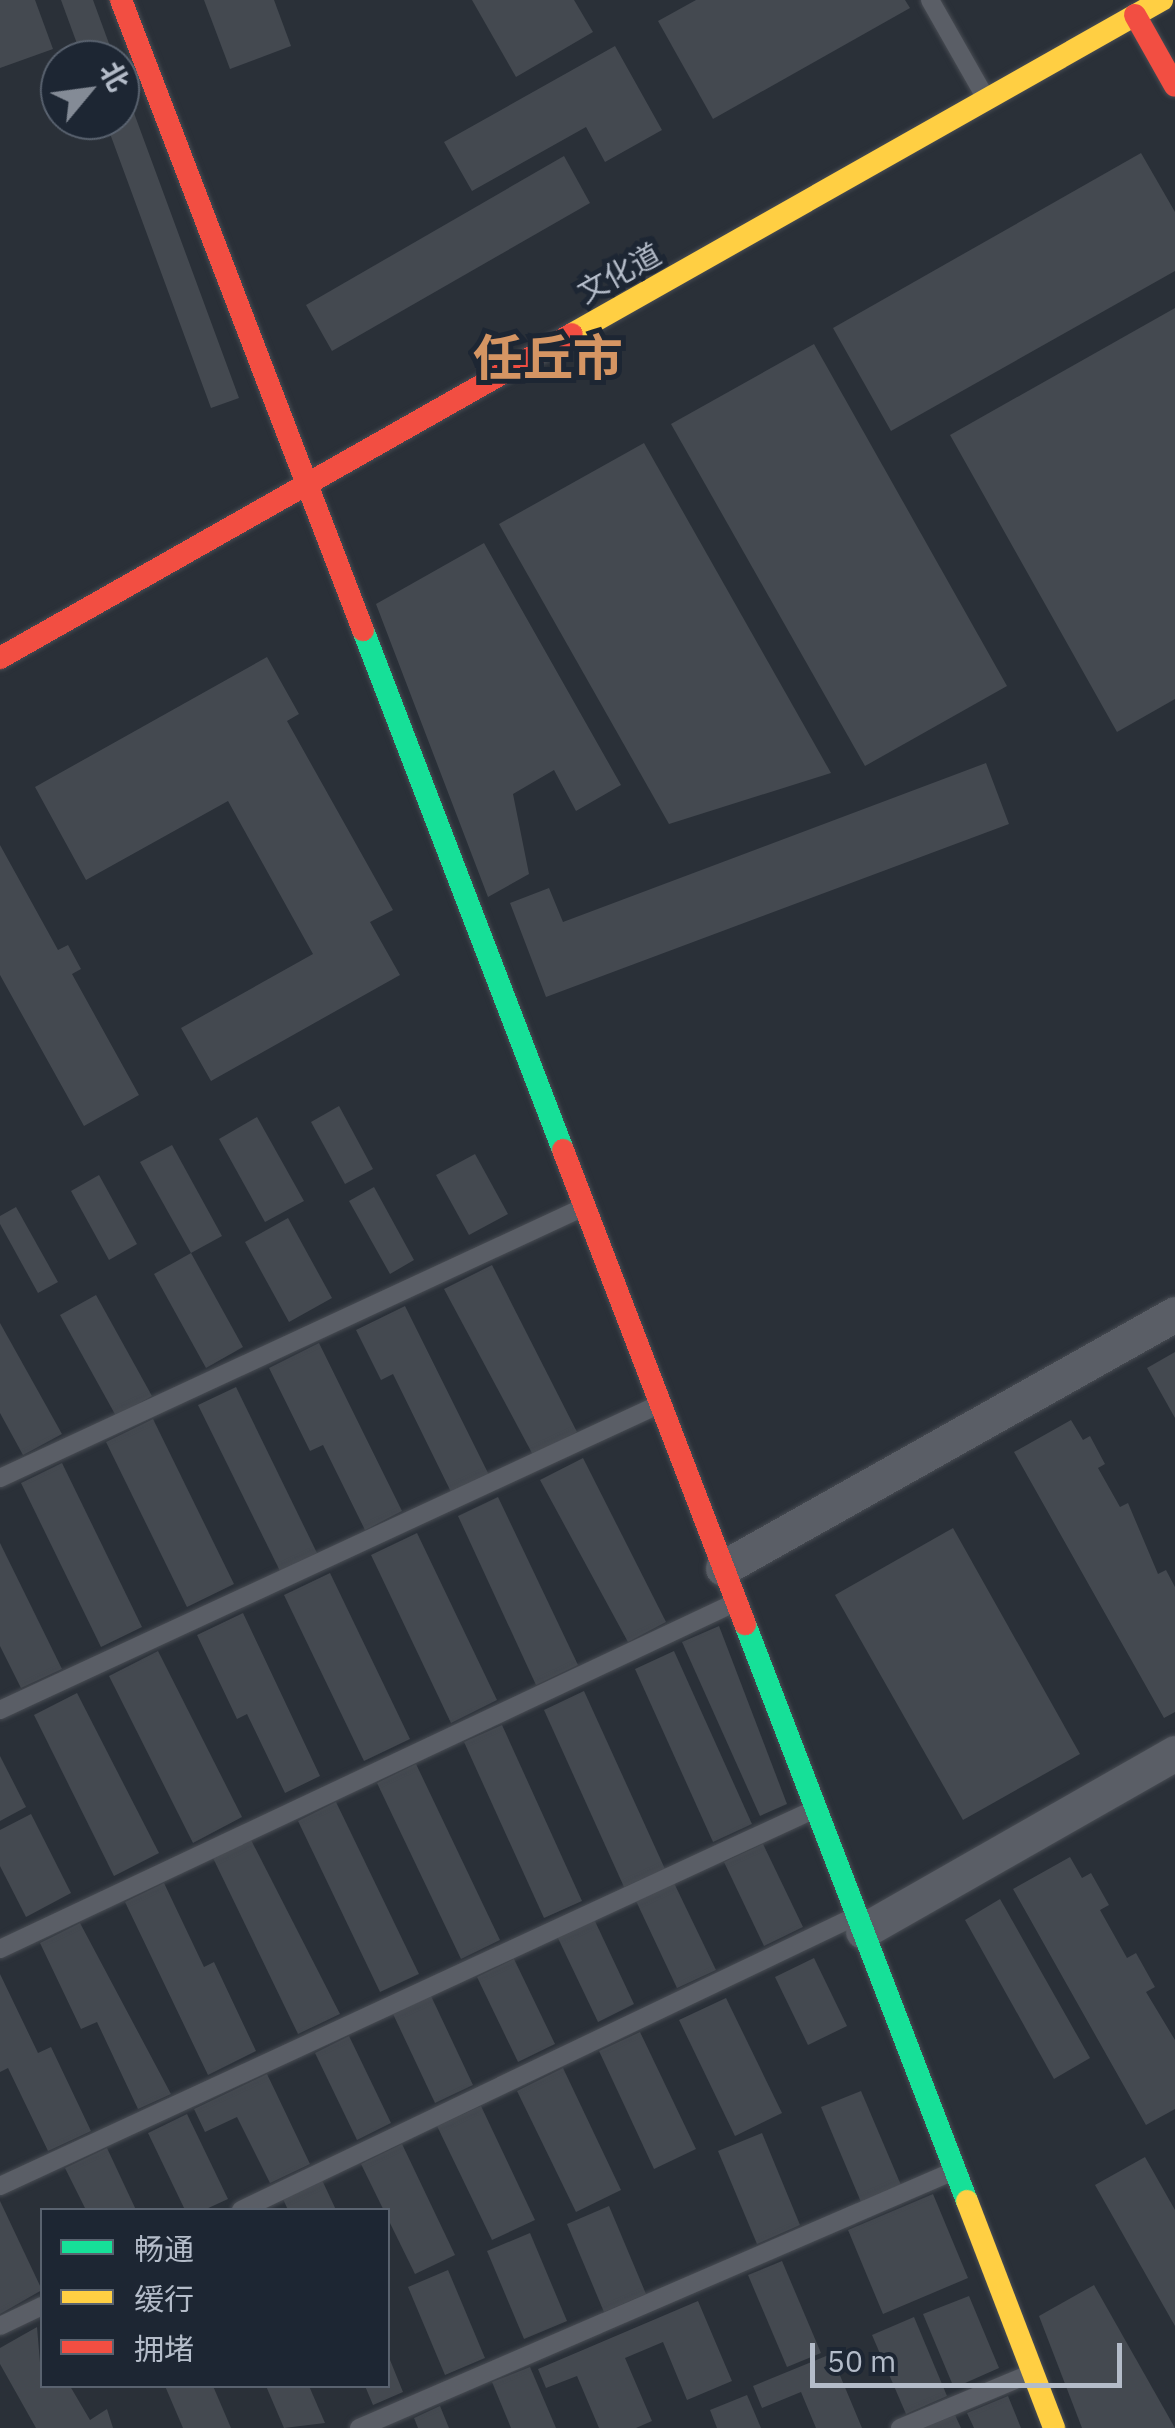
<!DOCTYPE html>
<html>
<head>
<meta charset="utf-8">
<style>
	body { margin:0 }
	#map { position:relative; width:1175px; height:2428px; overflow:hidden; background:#2a3038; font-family:"IBM Plex Sans","Noto Sans SC",sans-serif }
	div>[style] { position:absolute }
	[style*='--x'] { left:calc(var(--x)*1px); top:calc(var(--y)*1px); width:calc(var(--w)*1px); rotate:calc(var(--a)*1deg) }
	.building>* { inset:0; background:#444950 }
	.roads { filter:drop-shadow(0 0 2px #484c53) drop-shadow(0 0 2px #484c53) }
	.lane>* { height:18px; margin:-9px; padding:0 9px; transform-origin:9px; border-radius:9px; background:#5a5e66 }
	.street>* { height:35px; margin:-17.5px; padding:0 17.5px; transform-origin:17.5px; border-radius:17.5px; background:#5a5e66 }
	.fast>* { height:22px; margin:-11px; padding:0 11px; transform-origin:11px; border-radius:11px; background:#16e098 }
	.slow>* { height:22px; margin:-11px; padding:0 11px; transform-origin:11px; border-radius:11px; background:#ffcf43 }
	.jam>* { height:22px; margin:-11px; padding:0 11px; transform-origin:11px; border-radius:11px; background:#f24e42 }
	span { translate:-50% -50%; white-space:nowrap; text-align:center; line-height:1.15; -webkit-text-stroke:10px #1d2633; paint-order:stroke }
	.street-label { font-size:30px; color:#b4bcc9 }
	.town-label { font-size:50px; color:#d59563; font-weight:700 }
	.legend { position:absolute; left:40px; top:2208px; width:350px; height:180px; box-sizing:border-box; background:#1d2633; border:2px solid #59626f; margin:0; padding:12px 18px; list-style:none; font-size:30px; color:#b4bcc9 }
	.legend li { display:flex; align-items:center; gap:20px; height:50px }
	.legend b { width:50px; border:2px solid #59626f }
	.north { position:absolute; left:40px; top:40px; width:100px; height:100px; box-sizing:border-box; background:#1d2633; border:2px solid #59626f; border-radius:50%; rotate:61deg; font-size:28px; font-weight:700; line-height:40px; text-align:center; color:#b4bcc9 }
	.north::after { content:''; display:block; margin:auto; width:35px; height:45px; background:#848b96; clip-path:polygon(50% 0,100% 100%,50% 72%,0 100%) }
	.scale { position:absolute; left:810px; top:2343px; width:312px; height:45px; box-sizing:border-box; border:5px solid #b4bcc9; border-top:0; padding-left:12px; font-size:30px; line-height:35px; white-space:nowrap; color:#b4bcc9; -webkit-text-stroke:8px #1d2633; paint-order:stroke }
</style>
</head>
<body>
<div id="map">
	<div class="building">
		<i style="clip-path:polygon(0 0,35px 0,53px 49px,0 68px)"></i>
		<i style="clip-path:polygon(61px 0,93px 0,115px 60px,83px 60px)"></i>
		<i style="clip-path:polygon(204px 0,274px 0,291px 46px,230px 69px)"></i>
		<i style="clip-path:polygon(472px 0,574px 0,593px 32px,516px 77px)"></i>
		<i style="clip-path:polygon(696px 0,905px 0,910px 8px,713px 119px,658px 21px)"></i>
		<i style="clip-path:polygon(615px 46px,662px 130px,605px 162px,586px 127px,472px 191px,444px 142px)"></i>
		<i style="clip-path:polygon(120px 75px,239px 398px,211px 408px,105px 120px,120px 120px)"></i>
		<i style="clip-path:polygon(1141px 153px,1175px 212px,1175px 271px,891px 431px,833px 328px)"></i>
		<i style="clip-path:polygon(564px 156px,590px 203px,332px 351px,306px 305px)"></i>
		<i style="clip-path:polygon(1175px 308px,1175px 699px,1117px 732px,950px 435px)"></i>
		<i style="clip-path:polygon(814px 344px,1007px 686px,865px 766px,671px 424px)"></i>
		<i style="clip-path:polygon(644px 443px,831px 773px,669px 824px,499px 524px)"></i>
		<i style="clip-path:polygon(484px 543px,621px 785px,576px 811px,554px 770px,513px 794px,529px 874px,488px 897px,376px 604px)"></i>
		<i style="clip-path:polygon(267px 657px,299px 714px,287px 721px,393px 910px,370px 922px,400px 975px,211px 1081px,181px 1028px,313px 954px,228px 801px,86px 880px,35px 787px)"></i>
		<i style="clip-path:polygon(986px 763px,1009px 824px,546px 997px,510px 903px,549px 888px,563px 922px)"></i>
		<i style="clip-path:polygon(0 845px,58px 950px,68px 945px,81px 969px,72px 974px,139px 1095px,84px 1126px,0 975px)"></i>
		<i style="clip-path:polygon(339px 1106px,373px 1169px,345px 1184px,311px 1122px)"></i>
		<i style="clip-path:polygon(257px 1117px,304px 1201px,265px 1222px,219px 1139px)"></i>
		<i style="clip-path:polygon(172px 1145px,222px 1236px,191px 1253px,140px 1162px)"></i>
		<i style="clip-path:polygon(475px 1154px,508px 1214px,469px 1235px,436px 1175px)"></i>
		<i style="clip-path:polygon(99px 1175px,137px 1244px,109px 1260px,71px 1191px)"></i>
		<i style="clip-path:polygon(374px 1187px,414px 1260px,390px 1274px,349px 1201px)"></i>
		<i style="clip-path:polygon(16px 1207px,58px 1282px,38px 1293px,0 1224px,0 1216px)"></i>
		<i style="clip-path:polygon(288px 1218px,332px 1298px,289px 1322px,245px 1242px)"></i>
		<i style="clip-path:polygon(191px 1253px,243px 1347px,206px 1368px,154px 1274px)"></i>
		<i style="clip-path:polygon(492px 1265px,577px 1432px,533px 1455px,444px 1289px)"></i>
		<i style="clip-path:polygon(96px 1295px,152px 1396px,116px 1416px,60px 1315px)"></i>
		<i style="clip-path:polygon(405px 1306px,489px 1475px,452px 1494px,393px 1374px,381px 1380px,356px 1330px)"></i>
		<i style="clip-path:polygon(0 1323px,62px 1434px,23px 1455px,0 1413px)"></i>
		<i style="clip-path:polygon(319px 1343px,402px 1511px,365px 1530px,323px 1445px,310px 1451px,269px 1368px)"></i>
		<i style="clip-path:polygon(1175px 1352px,1175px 1418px,1147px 1368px)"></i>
		<i style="clip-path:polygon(236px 1387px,317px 1553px,280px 1571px,198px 1405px)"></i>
		<i style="clip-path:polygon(153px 1419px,234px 1584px,187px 1607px,106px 1442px)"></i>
		<i style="clip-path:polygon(1071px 1420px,1083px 1440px,1090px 1436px,1105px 1464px,1098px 1468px,1120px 1507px,1128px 1503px,1158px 1574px,1166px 1570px,1175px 1587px,1175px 1712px,1164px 1718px,1014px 1452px)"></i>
		<i style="clip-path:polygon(583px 1458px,666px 1622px,628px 1642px,540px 1480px)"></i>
		<i style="clip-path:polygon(62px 1463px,142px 1627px,101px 1647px,21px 1483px)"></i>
		<i style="clip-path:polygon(498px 1497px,578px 1665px,536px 1685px,458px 1516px)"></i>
		<i style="clip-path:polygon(953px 1528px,1080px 1754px,963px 1820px,835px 1595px)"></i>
		<i style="clip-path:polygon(417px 1533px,497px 1700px,451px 1723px,371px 1555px)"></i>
		<i style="clip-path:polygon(0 1543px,62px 1669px,21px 1688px,0 1646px)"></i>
		<i style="clip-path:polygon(330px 1573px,410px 1739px,364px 1761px,284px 1595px)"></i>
		<i style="clip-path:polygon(243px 1613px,320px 1776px,285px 1793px,247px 1714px,237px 1719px,197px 1635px)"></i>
		<i style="clip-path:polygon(719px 1626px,787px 1804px,760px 1816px,682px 1642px)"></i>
		<i style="clip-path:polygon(158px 1651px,242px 1817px,193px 1843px,109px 1676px)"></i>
		<i style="clip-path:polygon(674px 1651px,752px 1824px,713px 1842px,635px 1669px)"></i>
		<i style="clip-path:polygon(584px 1691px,665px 1869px,624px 1887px,544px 1710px)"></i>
		<i style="clip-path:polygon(77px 1693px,159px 1853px,114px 1876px,34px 1715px)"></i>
		<i style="clip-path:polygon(502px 1725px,582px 1901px,544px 1918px,464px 1742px)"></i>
		<i style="clip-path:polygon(0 1756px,26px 1807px,0 1821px)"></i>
		<i style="clip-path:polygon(416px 1764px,500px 1940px,461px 1959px,377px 1783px)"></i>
		<i style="clip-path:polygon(336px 1802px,419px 1974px,380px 1992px,298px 1821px)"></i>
		<i style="clip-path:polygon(31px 1814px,71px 1893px,26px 1917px,0 1866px,0 1830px)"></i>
		<i style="clip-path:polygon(251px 1840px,340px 2014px,298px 2034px,213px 1858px)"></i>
		<i style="clip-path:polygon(763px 1844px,803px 1927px,764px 1946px,724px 1862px)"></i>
		<i style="clip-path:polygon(1070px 1857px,1082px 1878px,1091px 1873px,1109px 1905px,1100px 1910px,1127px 1958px,1136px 1953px,1155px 1987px,1146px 1992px,1175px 2040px,1175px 2109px,1146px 2125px,1013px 1889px)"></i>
		<i style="clip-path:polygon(164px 1883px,204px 1967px,214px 1962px,256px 2051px,208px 2075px,125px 1902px)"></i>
		<i style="clip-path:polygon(674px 1883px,716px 1970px,677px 1988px,636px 1901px)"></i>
		<i style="clip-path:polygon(1000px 1899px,1090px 2058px,1054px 2079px,965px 1920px)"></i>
		<i style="clip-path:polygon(593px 1917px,634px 2004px,598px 2022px,556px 1934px)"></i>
		<i style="clip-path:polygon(80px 1923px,171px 2094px,138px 2109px,97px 2022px,81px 2029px,40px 1943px)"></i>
		<i style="clip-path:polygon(814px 1958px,847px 2026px,808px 2045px,775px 1977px)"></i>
		<i style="clip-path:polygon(514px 1959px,555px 2044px,518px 2062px,477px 1977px)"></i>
		<i style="clip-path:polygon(0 1974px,38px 2053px,51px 2047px,91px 2131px,48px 2151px,8px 2068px,0 2072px)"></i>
		<i style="clip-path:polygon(431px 1996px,473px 2085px,435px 2103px,393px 2014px)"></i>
		<i style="clip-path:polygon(726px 1998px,782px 2113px,735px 2136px,679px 2020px)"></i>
		<i style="clip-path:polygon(640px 2032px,696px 2149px,654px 2169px,599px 2051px)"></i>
		<i style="clip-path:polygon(349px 2036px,391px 2123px,357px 2140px,315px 2053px)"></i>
		<i style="clip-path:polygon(563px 2068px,621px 2190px,576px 2212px,517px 2091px)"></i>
		<i style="clip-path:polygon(267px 2074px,310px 2164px,270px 2183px,237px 2117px,205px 2132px,194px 2109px)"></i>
		<i style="clip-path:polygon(861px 2091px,901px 2185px,861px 2202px,821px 2107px)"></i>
		<i style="clip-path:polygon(481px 2106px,535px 2220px,492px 2240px,437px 2126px)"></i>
		<i style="clip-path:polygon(187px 2114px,228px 2199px,204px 2210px,185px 2210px,148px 2133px)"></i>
		<i style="clip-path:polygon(762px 2133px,800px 2225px,757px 2244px,718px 2151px)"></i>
		<i style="clip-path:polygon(402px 2144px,455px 2255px,415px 2274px,361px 2164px)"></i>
		<i style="clip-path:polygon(107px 2148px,136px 2210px,86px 2210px,65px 2168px)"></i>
		<i style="clip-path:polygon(1145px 2157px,1175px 2210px,1175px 2326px,1095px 2185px)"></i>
		<i style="clip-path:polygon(322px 2180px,336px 2210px,288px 2210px,283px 2199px)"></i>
		<i style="clip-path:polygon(933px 2194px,968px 2278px,883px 2314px,848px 2230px)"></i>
		<i style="clip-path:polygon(0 2201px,42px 2290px,0 2314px)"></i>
		<i style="clip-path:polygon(609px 2206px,646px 2294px,604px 2312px,567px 2224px)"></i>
		<i style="clip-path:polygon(530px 2233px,567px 2321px,524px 2339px,487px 2251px)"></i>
		<i style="clip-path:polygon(782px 2261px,821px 2353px,787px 2367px,748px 2275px)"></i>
		<i style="clip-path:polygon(448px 2270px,485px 2358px,445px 2375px,408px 2287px)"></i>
		<i style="clip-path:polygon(1094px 2285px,1175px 2428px,1082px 2428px,1039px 2316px)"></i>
		<i style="clip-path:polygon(969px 2296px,999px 2368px,954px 2388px,923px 2314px)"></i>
		<i style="clip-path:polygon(698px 2301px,732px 2381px,687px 2400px,663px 2342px,625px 2358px,652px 2421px,636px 2428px,599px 2428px,577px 2376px,546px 2388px,538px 2369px)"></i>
		<i style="clip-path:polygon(914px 2317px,947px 2396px,906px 2414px,872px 2335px)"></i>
		<i style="clip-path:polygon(37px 2327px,42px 2386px,70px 2386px,90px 2420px,107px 2409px,113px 2428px,36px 2428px,0 2364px,0 2348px)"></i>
		<i style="clip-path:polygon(831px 2354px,862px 2428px,816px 2428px,801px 2392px,762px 2408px,753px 2386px)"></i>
		<i style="clip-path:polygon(388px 2355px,403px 2392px,373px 2405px,365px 2386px,388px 2386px)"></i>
		<i style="clip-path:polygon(530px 2367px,556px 2428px,511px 2428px,492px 2382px)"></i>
		<i style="clip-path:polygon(165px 2386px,213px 2386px,231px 2428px,183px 2428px)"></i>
		<i style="clip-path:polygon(266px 2386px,309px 2386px,325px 2423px,284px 2428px)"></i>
		<i style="clip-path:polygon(747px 2395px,761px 2428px,717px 2428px,710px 2410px)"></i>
		<i style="clip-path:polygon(1008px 2396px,1021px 2428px,974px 2428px,967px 2413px)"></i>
		<i style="clip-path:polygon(440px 2406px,449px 2428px,418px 2428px,414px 2418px)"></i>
		<i style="clip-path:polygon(955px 2415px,961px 2428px,923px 2428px)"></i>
	</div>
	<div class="roads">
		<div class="lane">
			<i style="--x:930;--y:0;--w:109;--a:60.4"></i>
			<i style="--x:0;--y:1478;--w:644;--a:-24.89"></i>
			<i style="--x:0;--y:1710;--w:727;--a:-24.87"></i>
			<i style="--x:0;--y:1949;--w:809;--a:-25.24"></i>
			<i style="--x:0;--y:2186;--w:898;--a:-24.82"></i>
			<i style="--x:241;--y:2210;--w:682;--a:-25.55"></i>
			<i style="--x:0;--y:2326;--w:47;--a:-25.5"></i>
			<i style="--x:359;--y:2428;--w:648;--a:-23.36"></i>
			<i style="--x:900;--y:2428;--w:143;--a:-22.6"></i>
		</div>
		<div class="street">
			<i style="--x:723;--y:1568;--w:518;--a:-29.33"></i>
			<i style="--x:863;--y:1931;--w:359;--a:-29.7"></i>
		</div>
		<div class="fast">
			<i style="--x:363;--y:630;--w:557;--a:68.96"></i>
			<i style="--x:745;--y:1624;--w:618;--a:68.96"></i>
		</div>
		<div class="slow">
			<i style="--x:572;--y:334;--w:678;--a:-29.51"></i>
			<i style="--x:967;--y:2201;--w:243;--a:69"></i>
		</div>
		<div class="jam">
			<i style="--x:121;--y:0;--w:675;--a:68.99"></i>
			<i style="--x:1135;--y:15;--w:81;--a:60.6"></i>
			<i style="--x:0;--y:658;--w:657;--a:-29.53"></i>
			<i style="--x:563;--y:1150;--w:508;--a:68.99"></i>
		</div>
	</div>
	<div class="street-label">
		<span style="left:619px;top:273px;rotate:-29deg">文化道</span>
	</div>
	<div class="town-label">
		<span style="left:548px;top:358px">任丘市</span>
	</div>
	<ul class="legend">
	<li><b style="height:12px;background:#16e098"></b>畅通</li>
	<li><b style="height:12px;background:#ffcf43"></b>缓行</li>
	<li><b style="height:12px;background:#f24e42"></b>拥堵</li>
	</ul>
	<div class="north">北</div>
	<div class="scale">50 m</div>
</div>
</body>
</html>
